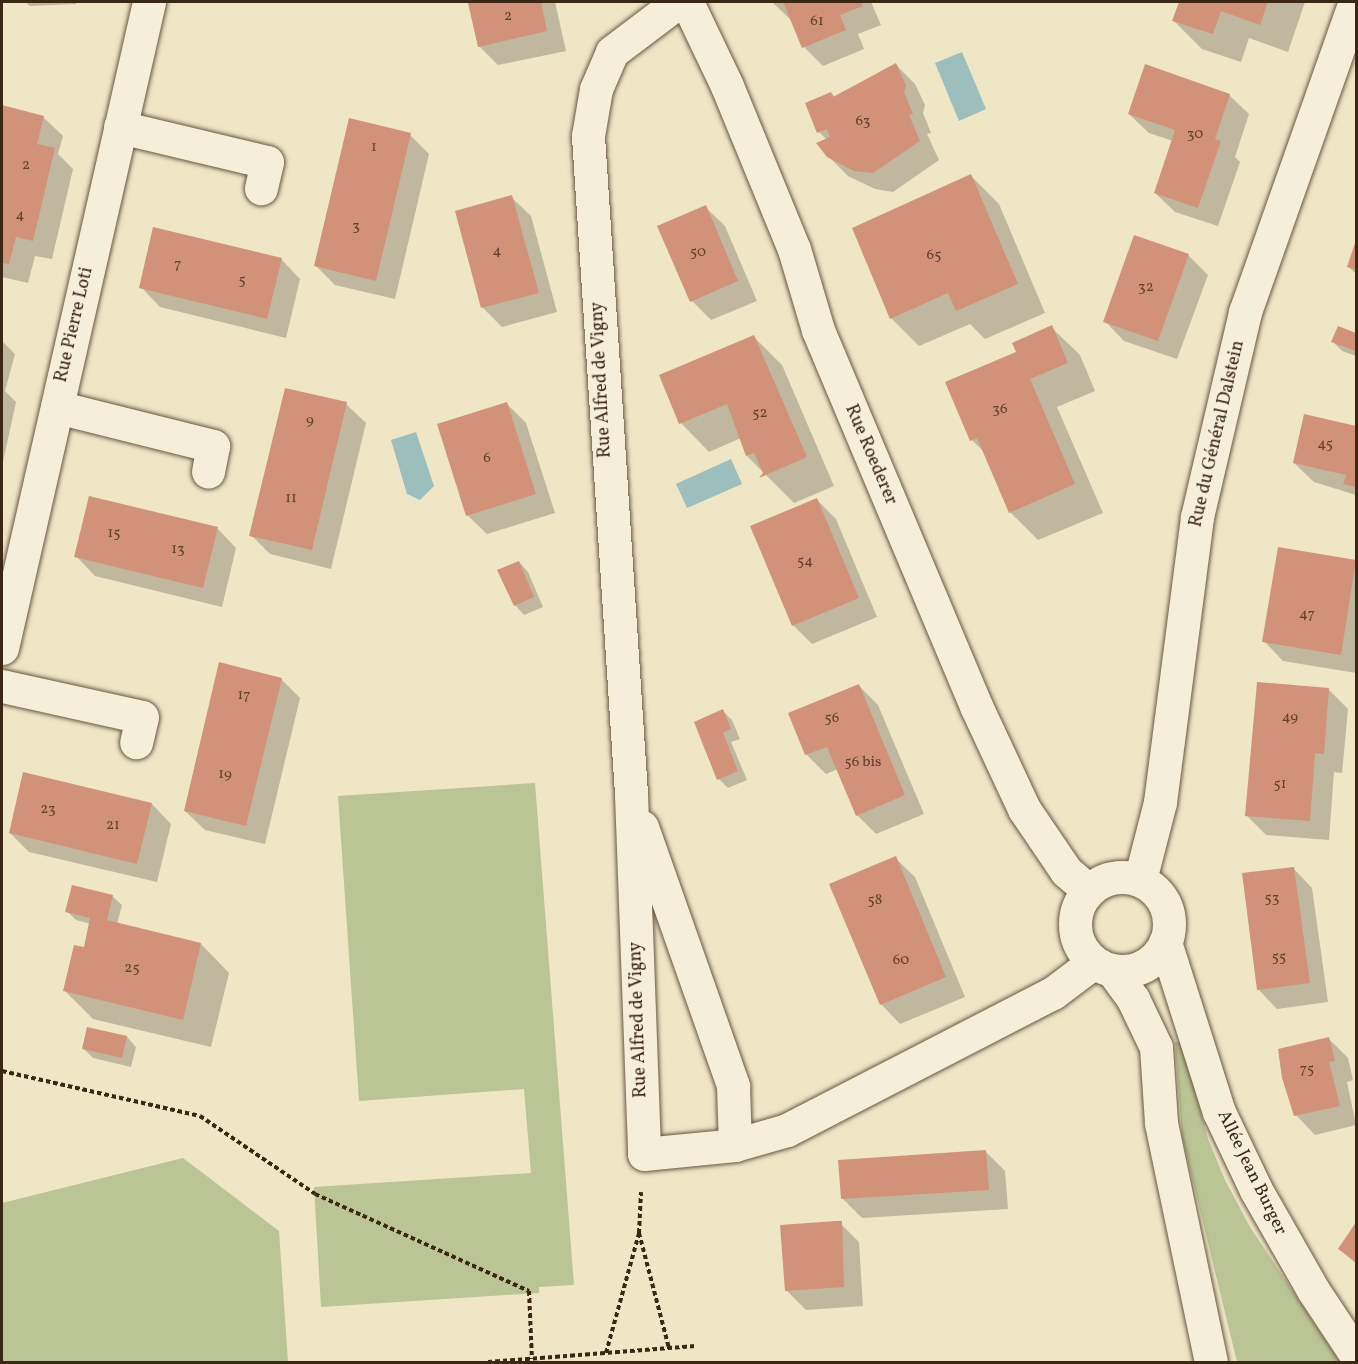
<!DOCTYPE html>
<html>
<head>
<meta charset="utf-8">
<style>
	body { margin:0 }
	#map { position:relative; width:1358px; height:1364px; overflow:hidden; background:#efe6c6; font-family:Vollkorn,serif }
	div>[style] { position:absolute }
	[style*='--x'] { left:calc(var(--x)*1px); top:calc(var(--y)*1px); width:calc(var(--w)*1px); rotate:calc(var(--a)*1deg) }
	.green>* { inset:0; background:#bbc494 }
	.water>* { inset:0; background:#9cbebc }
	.shadow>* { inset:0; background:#0003 }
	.building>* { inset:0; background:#d19279 }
	.path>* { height:4px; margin-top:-2px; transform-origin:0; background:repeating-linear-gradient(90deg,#3a2714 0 4.5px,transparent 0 7.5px) }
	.roads { filter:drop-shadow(0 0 2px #675740) drop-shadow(0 0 2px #675740) }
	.minor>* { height:33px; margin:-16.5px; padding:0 16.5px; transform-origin:16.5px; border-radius:16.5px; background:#f5efda }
	.minor>.ring { margin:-16.5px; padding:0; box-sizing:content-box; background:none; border:33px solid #f5efda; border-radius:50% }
	span { translate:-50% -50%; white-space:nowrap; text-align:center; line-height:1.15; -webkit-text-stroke:4.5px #f5efda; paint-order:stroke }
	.number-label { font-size:15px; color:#60422d }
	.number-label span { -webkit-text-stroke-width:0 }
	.street-label { font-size:18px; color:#3a2714 }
	.frame { position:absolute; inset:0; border:3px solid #3a2714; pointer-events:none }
</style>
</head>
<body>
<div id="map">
	<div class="green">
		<i style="clip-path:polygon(535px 783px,574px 1285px,539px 1287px,539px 1293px,321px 1307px,314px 1187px,531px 1173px,524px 1089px,359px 1101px,338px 796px)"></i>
		<i style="clip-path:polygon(1175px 1042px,1183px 1043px,1208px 1139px,1225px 1180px,1250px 1227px,1340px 1362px,1237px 1362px,1182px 1136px)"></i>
		<i style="clip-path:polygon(183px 1158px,279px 1231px,288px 1362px,2px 1362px,2px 1203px)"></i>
	</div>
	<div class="water">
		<i style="clip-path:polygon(962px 52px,986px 109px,959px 121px,935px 63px)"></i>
		<i style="clip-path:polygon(416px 432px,434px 486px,420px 500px,407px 494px,391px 440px)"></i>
		<i style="clip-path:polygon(731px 459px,742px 484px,687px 508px,676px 484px)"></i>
	</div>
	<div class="shadow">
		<i style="clip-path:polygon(25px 2px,76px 2px,76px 4px,30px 6px)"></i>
		<i style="clip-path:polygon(484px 2px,555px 2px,566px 51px,498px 65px,479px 46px,470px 4px)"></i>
		<i style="clip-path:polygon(772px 2px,871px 2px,881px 25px,858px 34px,864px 49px,823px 66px,804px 47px,792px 21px)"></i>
		<i style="clip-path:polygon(1181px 2px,1305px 2px,1288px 52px,1249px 38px,1241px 62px,1202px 49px,1174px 21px)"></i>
		<i style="clip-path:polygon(896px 65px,915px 84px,925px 105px,923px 113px,931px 133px,927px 134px,939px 160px,893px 192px,875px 189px,848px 176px,828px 156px,827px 140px,819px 132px,831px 93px,835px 97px)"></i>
		<i style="clip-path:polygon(1229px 95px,1249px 114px,1235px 157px,1240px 162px,1218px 226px,1175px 212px,1155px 193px,1173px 141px,1149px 133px,1129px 114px)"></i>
		<i style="clip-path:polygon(2px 107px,43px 117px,63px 136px,58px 154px,73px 169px,52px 259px,35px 256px,28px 283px,2px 277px)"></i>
		<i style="clip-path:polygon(410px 135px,429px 154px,395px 299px,335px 285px,315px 265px)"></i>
		<i style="clip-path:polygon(971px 176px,999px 204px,1045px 313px,985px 339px,970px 324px,919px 346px,891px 318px)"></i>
		<i style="clip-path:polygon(511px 197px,531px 216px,557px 312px,502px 327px,483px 308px,456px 212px)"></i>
		<i style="clip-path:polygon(705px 207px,725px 226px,757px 301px,711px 320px,692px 301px)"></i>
		<i style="clip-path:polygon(1135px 237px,1189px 256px,1208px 275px,1177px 359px,1124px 341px,1105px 321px)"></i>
		<i style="clip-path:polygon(1356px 244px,1356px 274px,1348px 266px)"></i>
		<i style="clip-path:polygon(281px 259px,300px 279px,286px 338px,160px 307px,141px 287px)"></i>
		<i style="clip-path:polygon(1051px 327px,1080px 355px,1095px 391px,1057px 407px,1103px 513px,1038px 540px,1010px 512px,986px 454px,972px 440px,1018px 352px)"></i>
		<i style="clip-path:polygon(1338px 328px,1356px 334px,1356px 356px,1342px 351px,1333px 342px)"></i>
		<i style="clip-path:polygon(754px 337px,782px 365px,834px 486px,794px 503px,747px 456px,741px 438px,709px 452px,681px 423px,661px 376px)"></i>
		<i style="clip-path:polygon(2px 341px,15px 354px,5px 391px,16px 402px,2px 466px)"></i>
		<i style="clip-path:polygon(346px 404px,366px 423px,331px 569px,270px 554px,251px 535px)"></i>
		<i style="clip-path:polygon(507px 404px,526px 423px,555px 513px,487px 534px,467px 515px)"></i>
		<i style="clip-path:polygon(1305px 416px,1356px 426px,1356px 495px,1314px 482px,1294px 463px)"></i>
		<i style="clip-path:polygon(817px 500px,836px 519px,877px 617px,812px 644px,793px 625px)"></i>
		<i style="clip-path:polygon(217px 528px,236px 548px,222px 607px,95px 576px,76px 556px)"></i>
		<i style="clip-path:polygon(1280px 548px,1356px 562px,1356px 673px,1283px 661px,1264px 641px)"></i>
		<i style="clip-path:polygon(519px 562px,528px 572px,543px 607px,524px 615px,515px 605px)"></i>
		<i style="clip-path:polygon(281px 679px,300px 698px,265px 844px,205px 830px,185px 811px)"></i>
		<i style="clip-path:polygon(858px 685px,878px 705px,924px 814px,876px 834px,857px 815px,838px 769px,826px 774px,807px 755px,790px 714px)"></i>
		<i style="clip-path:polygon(1328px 689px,1348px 709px,1342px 773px,1334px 772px,1329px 840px,1266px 835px,1247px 816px)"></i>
		<i style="clip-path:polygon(723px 711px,732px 720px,740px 739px,731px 742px,747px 780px,728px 788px,719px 779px)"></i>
		<i style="clip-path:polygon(152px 804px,171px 824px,157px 882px,29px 852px,10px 833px)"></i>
		<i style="clip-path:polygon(895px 858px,915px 877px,965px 997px,900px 1024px,881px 1004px)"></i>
		<i style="clip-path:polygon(1293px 868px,1312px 888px,1328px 1002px,1277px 1009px,1258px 989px)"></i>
		<i style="clip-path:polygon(112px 896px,122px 905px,117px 924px,201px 944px,229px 973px,211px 1047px,93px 1019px,65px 991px,85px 949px,91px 924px,76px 920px,67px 911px)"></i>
		<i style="clip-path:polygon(127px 1037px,136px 1047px,131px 1067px,93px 1058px,83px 1048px)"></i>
		<i style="clip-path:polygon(1328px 1038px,1348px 1058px,1353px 1080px,1347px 1082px,1356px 1125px,1315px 1135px,1296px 1115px)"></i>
		<i style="clip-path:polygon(986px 1152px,1005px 1171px,1008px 1209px,862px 1218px,842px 1198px)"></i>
		<i style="clip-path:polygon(839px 1222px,859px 1242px,863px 1306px,806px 1310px,786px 1290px)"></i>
		<i style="clip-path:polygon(1356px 1225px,1356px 1264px,1340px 1249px)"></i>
	</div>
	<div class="building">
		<i style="clip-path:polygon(541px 2px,547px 31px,478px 47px,468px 3px)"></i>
		<i style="clip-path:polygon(783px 2px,861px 2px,863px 6px,840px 15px,846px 30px,802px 48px)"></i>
		<i style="clip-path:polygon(1179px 2px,1268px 2px,1260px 25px,1221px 11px,1213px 34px,1172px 21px)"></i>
		<i style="clip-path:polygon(896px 63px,906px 85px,904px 92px,913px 114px,909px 115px,920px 141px,873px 173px,854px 171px,827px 157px,816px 143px,830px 137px,827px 129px,817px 133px,805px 103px,831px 92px,833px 97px)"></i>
		<i style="clip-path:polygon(1145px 64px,1230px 94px,1215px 139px,1221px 141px,1198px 208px,1154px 193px,1175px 130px,1128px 114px)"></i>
		<i style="clip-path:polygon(2px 105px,44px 116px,37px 144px,55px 148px,33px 241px,16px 237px,9px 264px,2px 263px)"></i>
		<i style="clip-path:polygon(349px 118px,411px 133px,376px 281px,314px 266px)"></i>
		<i style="clip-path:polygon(971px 174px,1018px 284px,956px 311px,948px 293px,890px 319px,852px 228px)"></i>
		<i style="clip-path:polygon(512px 195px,539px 293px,481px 308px,455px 211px)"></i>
		<i style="clip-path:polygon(706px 205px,738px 281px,690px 302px,657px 226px)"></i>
		<i style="clip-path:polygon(153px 227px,282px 258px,267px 319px,139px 288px)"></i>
		<i style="clip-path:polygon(1134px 235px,1189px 254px,1158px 341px,1103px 322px)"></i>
		<i style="clip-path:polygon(1356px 240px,1356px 270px,1347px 267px)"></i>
		<i style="clip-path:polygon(1052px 325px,1068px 363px,1030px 379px,1075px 484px,1009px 513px,977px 438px,970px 441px,945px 382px,1016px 352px,1012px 343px)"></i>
		<i style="clip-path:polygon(1338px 326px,1356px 333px,1356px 351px,1331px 342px)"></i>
		<i style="clip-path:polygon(754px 335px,807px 457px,759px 478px,763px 473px,754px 453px,746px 456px,727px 404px,679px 424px,659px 375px)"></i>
		<i style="clip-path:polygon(285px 388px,347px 402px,312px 550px,249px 536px)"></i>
		<i style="clip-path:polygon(507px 402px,536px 494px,466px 516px,437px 424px)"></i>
		<i style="clip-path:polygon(1304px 414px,1356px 426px,1356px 487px,1343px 484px,1346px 475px,1293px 463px)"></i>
		<i style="clip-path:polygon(89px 496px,218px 527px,203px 588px,74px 557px)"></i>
		<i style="clip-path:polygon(817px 498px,859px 598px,792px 626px,750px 526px)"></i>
		<i style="clip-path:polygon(1278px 547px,1356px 560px,1341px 655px,1262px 642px)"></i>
		<i style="clip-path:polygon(519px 561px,534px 597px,514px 606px,497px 570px)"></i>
		<i style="clip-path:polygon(219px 662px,282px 678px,246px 826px,184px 811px)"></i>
		<i style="clip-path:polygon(1257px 682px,1329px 688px,1324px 754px,1315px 753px,1310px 821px,1245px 816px)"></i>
		<i style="clip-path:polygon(859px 684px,905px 795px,856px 816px,827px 747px,805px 755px,788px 713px)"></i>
		<i style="clip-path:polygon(723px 709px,731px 729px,723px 733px,738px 771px,717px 780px,694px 722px)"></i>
		<i style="clip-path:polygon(23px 772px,152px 803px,137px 864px,9px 833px)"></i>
		<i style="clip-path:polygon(896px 856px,946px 977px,880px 1005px,829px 884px)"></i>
		<i style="clip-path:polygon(1294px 867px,1310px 983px,1257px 990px,1242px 873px)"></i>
		<i style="clip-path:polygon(72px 885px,113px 895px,107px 920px,201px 943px,183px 1020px,63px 991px,74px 945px,84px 947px,90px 918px,65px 912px)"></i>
		<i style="clip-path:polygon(87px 1027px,127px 1036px,122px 1058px,82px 1049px)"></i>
		<i style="clip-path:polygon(1329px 1037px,1335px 1061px,1329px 1062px,1340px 1106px,1294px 1116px,1282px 1078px,1278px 1049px)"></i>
		<i style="clip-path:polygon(986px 1150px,989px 1190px,841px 1199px,838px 1160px)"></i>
		<i style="clip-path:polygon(836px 1221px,842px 1221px,844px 1287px,785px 1291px,780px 1225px)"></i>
		<i style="clip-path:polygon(1356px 1222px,1356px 1262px,1338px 1249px)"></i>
	</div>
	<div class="path">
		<i style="--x:2;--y:1071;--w:203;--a:12.8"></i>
		<i style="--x:200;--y:1116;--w:139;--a:34.1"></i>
		<i style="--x:315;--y:1194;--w:235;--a:24.4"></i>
		<i style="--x:529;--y:1291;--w:68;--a:87.5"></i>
		<i style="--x:639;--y:1233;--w:41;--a:-87.2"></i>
		<i style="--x:606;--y:1353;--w:124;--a:-74.6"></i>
		<i style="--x:639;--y:1233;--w:119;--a:75.4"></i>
		<i style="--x:488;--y:1362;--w:208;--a:-4.4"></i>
	</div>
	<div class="roads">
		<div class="minor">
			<i style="--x:678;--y:2;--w:83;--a:142.9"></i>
			<i style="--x:612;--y:52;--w:40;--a:113.4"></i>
			<i style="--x:596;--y:89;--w:48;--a:99.7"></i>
			<i style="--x:588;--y:136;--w:659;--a:86.26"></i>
			<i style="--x:631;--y:794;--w:360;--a:87.9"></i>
			<i style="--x:644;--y:1154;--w:91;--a:-5.6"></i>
			<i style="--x:735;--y:1145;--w:54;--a:-16.1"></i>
			<i style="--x:787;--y:1130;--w:299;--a:-27.3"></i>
			<i style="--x:1053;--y:993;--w:51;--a:-37.1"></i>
			<i style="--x:687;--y:2;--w:93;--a:64.5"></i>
			<i style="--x:727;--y:86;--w:176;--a:67.7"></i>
			<i style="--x:794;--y:249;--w:84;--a:73.5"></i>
			<i style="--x:818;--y:330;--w:408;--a:67.2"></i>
			<i style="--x:976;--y:706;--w:114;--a:65"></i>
			<i style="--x:1024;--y:809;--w:75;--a:55.9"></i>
			<i style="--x:1066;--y:871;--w:29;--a:41"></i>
			<i style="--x:120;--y:127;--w:151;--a:13.4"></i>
			<i style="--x:267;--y:162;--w:27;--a:103"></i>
			<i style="--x:57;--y:407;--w:161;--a:14"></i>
			<i style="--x:213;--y:446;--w:26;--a:101"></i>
			<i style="--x:2;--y:648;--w:663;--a:-77.18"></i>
			<i style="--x:2;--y:686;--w:143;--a:12.5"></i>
			<i style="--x:142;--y:717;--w:26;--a:103"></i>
			<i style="--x:642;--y:827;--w:275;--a:70.6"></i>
			<i style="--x:733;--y:1086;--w:59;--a:88.1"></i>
			<i class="ring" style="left:1075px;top:877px;width:61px;height:61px"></i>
			<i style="--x:1140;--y:880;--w:81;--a:-75.6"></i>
			<i style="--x:1160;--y:802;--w:287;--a:-82.6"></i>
			<i style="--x:1197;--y:517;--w:211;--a:-76.8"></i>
			<i style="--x:1245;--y:312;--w:329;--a:-70.5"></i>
			<i style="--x:1165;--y:942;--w:178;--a:72.4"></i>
			<i style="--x:1219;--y:1112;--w:86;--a:64.6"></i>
			<i style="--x:1256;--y:1190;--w:115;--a:60.3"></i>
			<i style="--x:1313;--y:1290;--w:78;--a:56.5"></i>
			<i style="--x:1112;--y:970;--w:36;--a:54"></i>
			<i style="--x:1133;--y:999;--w:53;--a:64.4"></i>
			<i style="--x:1156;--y:1047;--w:76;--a:86.2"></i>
			<i style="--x:1161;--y:1123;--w:244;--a:78.2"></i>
		</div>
	</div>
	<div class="number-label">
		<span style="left:508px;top:17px">2</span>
		<span style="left:817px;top:22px">61</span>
		<span style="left:863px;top:122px">63</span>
		<span style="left:1195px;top:135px">30</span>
		<span style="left:374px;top:148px">1</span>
		<span style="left:26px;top:166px">2</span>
		<span style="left:20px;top:216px">4</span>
		<span style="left:356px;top:227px">3</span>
		<span style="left:497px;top:252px">4</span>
		<span style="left:698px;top:253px">50</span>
		<span style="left:934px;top:256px">65</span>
		<span style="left:178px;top:265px">7</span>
		<span style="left:242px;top:281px">5</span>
		<span style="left:1146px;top:288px">32</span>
		<span style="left:1000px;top:410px">36</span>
		<span style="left:760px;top:414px">52</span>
		<span style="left:310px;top:421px">9</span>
		<span style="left:1325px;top:445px">45</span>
		<span style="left:487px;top:459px">6</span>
		<span style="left:291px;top:499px">11</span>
		<span style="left:114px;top:534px">15</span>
		<span style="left:178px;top:550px">13</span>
		<span style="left:805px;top:562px">54</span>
		<span style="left:1307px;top:615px">47</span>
		<span style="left:244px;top:696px">17</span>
		<span style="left:1290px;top:718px">49</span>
		<span style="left:832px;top:719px">56</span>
		<span style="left:863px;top:763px">56 bis</span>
		<span style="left:225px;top:775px">19</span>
		<span style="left:1280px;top:785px">51</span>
		<span style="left:48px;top:810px">23</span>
		<span style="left:113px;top:826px">21</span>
		<span style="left:1272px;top:899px">53</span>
		<span style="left:875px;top:901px">58</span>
		<span style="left:1279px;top:958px">55</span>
		<span style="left:901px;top:961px">60</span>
		<span style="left:132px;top:969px">25</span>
		<span style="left:1307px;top:1070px">75</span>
	</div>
	<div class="street-label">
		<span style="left:75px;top:325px;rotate:-77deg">Rue Pierre Loti</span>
		<span style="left:602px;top:380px;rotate:-93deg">Rue Alfred de Vigny</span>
		<span style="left:1218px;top:434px;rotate:-77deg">Rue du Général Dalstein</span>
		<span style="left:870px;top:455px;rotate:67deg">Rue Roederer</span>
		<span style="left:639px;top:1020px;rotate:-92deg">Rue Alfred de Vigny</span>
		<span style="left:1251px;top:1173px;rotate:64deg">Allée Jean Burger</span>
	</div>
	<div class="frame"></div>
</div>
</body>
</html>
